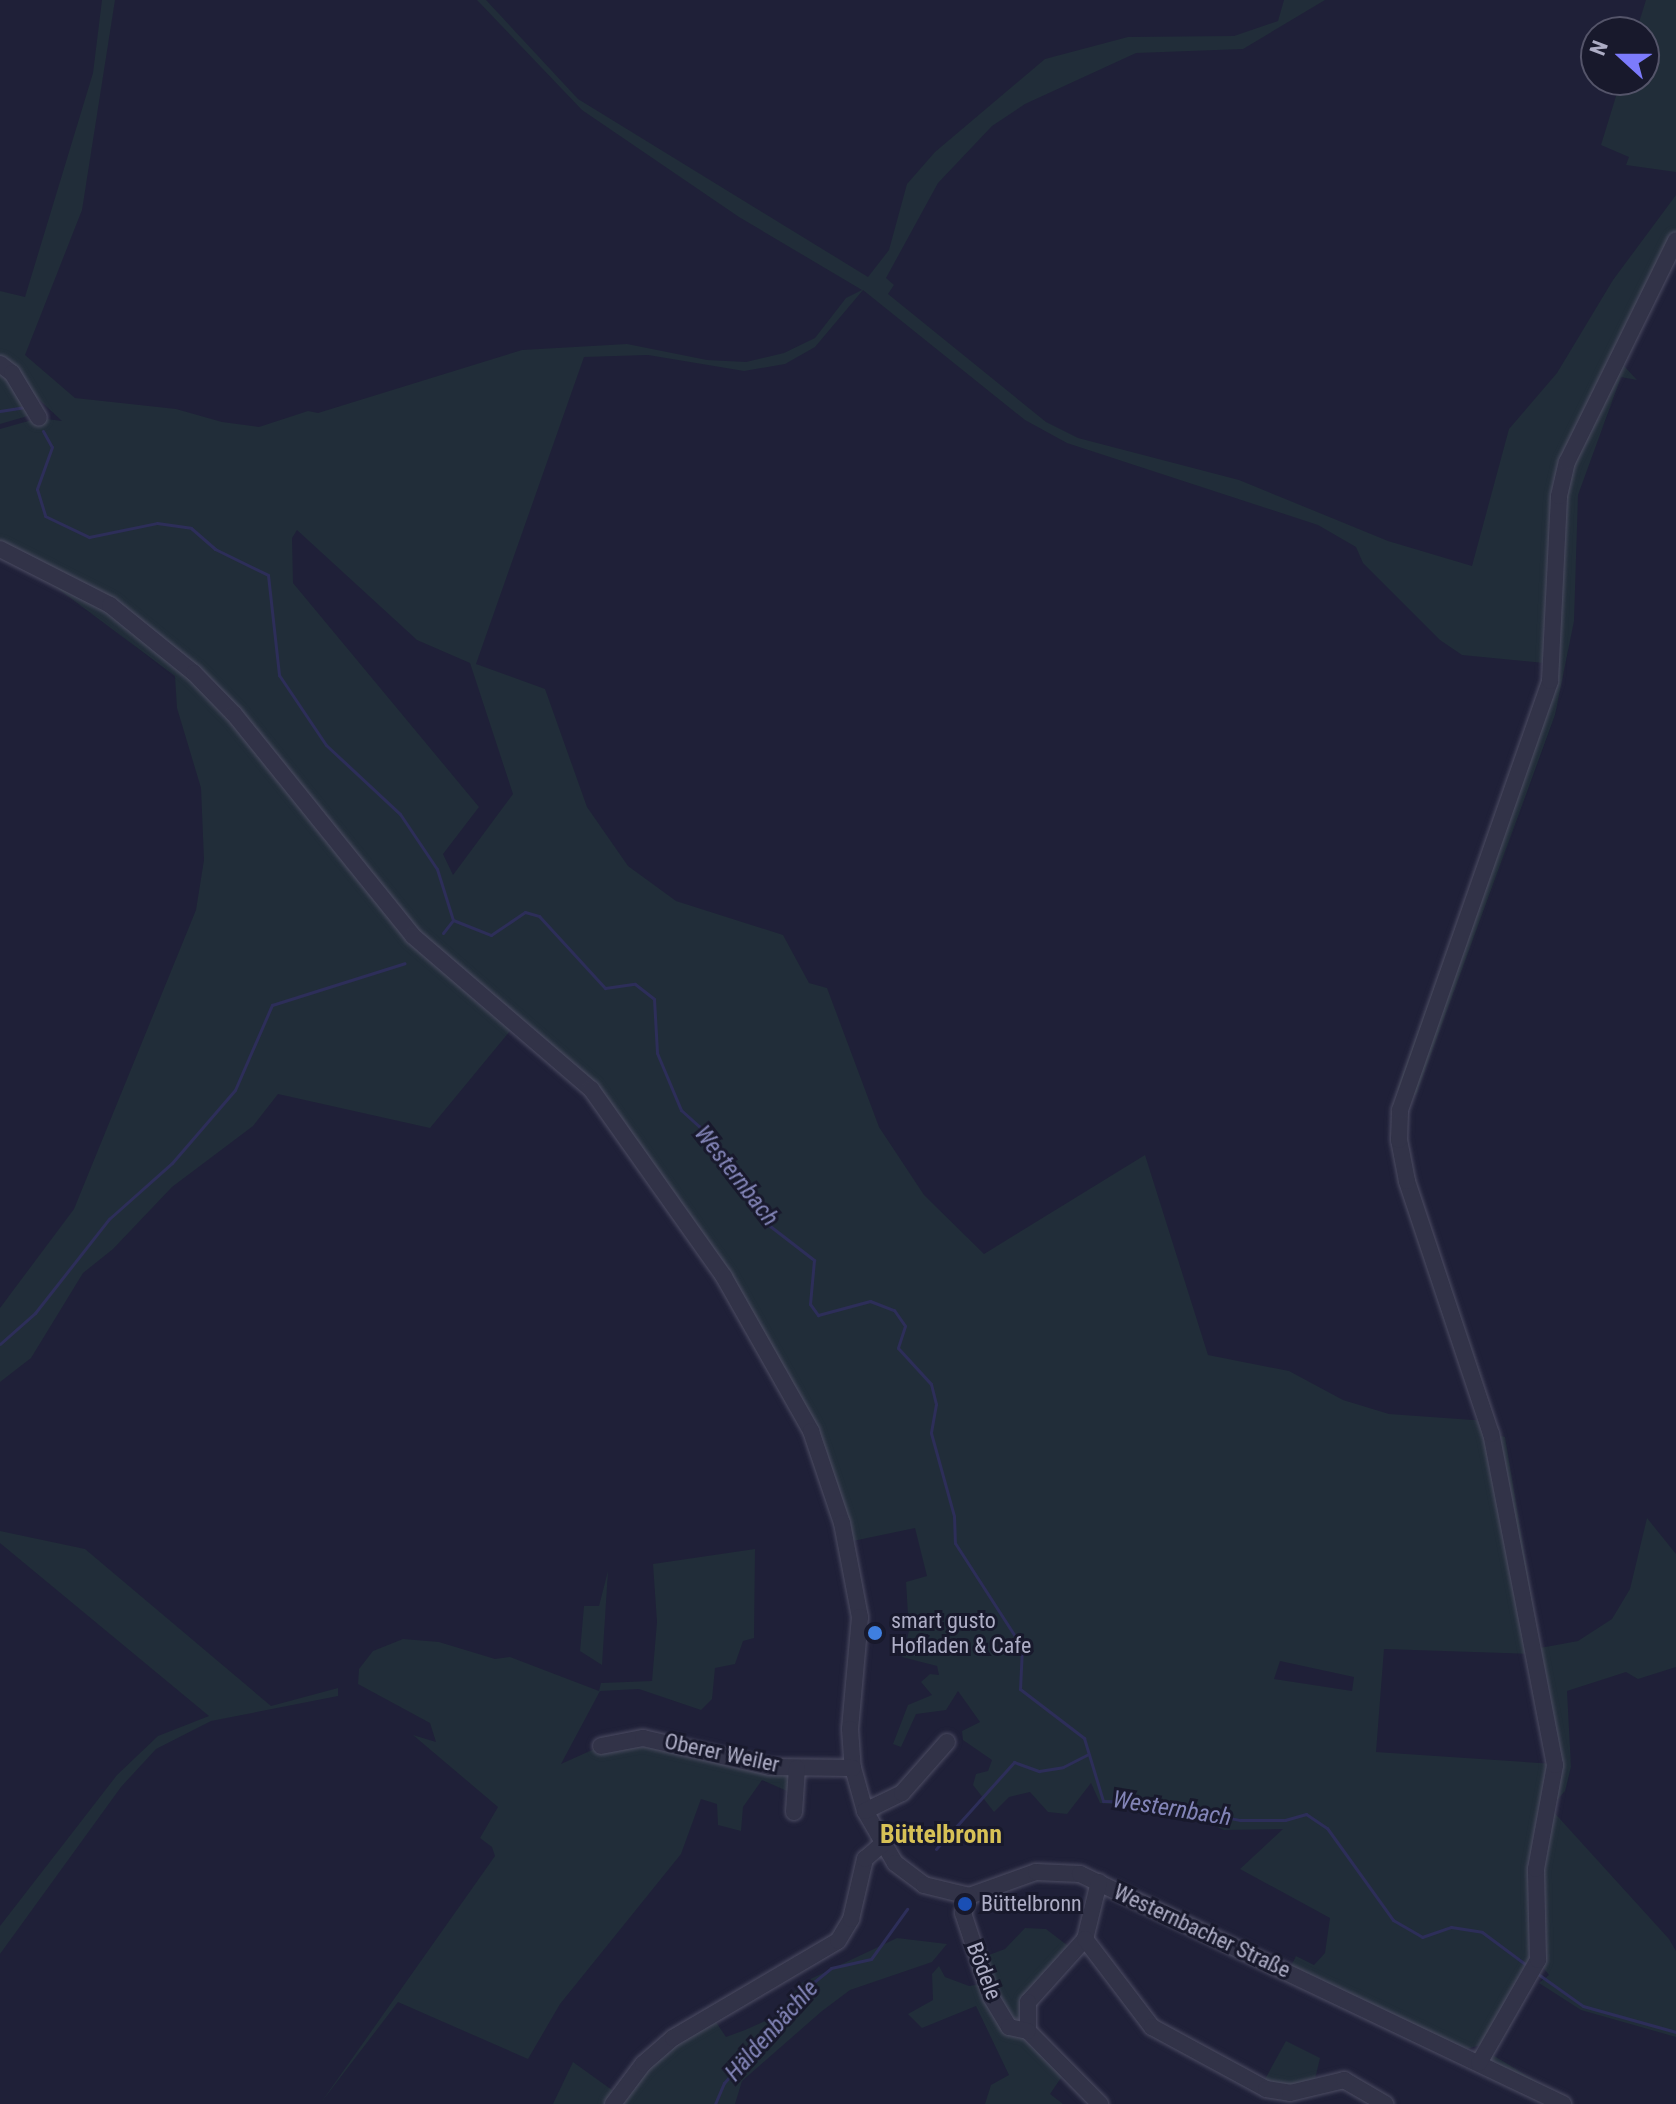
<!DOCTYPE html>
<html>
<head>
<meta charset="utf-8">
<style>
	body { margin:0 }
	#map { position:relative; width:1676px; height:2104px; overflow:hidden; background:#1f2038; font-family:"Roboto Condensed",sans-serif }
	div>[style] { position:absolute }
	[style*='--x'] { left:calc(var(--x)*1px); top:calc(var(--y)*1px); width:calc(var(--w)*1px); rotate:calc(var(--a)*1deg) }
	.green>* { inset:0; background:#212d39 }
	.stream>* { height:3px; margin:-1.5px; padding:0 1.5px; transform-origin:1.5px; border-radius:1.5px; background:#2d2e59 }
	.roads { filter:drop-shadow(0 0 2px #4d4d63) drop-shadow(0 0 2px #4d4d63) }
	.minor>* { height:16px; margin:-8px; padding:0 8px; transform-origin:8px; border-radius:8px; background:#323348 }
	.dots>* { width:22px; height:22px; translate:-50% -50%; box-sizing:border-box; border:4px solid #18192c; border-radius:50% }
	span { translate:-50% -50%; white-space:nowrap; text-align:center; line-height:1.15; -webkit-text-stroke:6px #18192c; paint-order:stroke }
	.poi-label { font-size:22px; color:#adadc5 }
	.left { translate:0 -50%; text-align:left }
	.street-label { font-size:22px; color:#adadc5 }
	.water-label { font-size:24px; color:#8385b8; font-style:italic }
	.quarter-label { font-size:26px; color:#d7c156; font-weight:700 }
	.north { position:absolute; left:1580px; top:16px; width:80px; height:80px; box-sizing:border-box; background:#18192c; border:2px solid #545469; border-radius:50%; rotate:291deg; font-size:22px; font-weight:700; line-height:32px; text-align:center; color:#adadc5 }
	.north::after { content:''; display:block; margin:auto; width:28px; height:36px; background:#7c7bfc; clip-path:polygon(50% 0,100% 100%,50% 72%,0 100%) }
</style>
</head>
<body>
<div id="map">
	<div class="green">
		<i style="clip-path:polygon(evenodd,102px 0,115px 0,82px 210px,25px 355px,75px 398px,176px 409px,222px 422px,259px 427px,308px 411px,318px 413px,522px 350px,627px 344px,707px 360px,746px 362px,784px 353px,815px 338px,846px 298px,862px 290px,739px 217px,582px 110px,477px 0,486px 0,578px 99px,868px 277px,889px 250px,907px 184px,935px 152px,1045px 59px,1128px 37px,1234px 36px,1278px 21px,1284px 0,1325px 0,1243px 49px,1136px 53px,1025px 104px,992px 126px,938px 183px,886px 278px,894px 285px,888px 294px,1046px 422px,1078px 438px,1239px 480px,1388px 541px,1472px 566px,1509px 429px,1557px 373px,1613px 280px,1676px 195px,1676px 254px,1624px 366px,1637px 380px,1621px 377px,1578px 495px,1574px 621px,1555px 715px,1416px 1095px,1397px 1090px,1540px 692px,1544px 663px,1462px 655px,1440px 640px,1363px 563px,1356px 547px,1318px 525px,1067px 443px,1025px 420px,863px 290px,815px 347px,785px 364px,744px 371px,648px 355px,584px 357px,476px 664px,545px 689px,587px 807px,628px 866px,676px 901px,783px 935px,809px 983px,827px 988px,879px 1127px,924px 1195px,984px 1254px,1145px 1155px,1208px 1355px,1289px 1371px,1343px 1400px,1389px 1414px,1487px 1421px,1492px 1434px,1505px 1437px,1540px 1648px,1578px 1641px,1612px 1619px,1630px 1589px,1647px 1518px,1676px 1554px,1676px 1667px,1638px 1679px,1626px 1672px,1567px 1691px,1571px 1767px,1565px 1791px,1550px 1808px,1669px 1939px,1676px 1951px,1676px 2037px,1581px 2010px,1539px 1983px,1549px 1975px,1538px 1961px,1486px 2051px,1573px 2104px,1563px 2104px,1467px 2058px,1484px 2044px,1463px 2050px,1290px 1968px,1296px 1956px,1314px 1965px,1325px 1953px,1330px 1918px,1240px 1869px,1283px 1829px,1224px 1830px,1183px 1811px,1100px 1803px,1091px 1783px,1067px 1814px,1048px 1812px,1030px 1792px,1009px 1797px,994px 1812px,973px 1785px,976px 1774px,988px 1771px,992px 1760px,963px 1740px,962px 1731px,980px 1722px,958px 1691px,946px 1710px,916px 1714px,901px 1747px,893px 1744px,908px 1705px,932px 1695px,921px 1682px,930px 1674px,939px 1675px,937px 1666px,902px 1657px,909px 1631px,906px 1582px,927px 1576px,915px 1528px,853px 1541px,811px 1431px,618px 1121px,515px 1025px,430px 1128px,278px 1094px,253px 1126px,172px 1187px,113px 1249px,83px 1273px,31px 1358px,0 1382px,0 1308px,74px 1209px,196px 910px,204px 860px,201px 788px,177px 708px,175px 676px,41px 576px,0 557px,0 429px,39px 418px,62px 421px,4px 367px,31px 415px,0 424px,0 291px,25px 297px,93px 73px,102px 0,297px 530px,417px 640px,470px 663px,513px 794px,453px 875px,443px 854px,479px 807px,293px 583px,292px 538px,297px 530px,102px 0,1384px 1649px,1531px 1654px,1554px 1764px,1376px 1752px,1384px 1649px,102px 0,1280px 1661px,1354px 1677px,1352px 1691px,1274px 1679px,1280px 1661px)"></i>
		<i style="clip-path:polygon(1646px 0,1676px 0,1676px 172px,1626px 165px,1629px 157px,1601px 145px,1621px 80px,1644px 80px,1644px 32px,1636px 32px)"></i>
		<i style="clip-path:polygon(0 1531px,85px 1549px,271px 1706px,338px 1688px,338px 1696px,211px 1721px,156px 1749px,121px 1787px,0 1954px,0 1926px,117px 1775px,158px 1736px,209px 1716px,0 1543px)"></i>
		<i style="clip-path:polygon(755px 1549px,754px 1638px,743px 1641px,735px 1664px,715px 1668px,712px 1699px,701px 1710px,639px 1689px,600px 1691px,561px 1764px,601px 1746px,643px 1738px,797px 1768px,794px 1794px,762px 1780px,743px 1807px,741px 1831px,718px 1825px,717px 1804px,701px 1799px,681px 1854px,560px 2004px,528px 2059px,398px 2002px,320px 2104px,495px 1856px,492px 1847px,480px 1838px,498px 1807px,413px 1735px,436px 1742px,430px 1723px,358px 1684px,359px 1669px,373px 1651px,403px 1639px,439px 1642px,495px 1659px,510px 1657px,599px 1691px,601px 1683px,652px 1681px,657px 1622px,653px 1564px)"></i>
		<i style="clip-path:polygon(608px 1571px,602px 1665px,580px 1651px,584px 1606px,599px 1606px)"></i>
		<i style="clip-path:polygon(1025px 1928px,1046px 1929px,1076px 1952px,1037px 1990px,1028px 2031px,1065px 2072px,1050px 2094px,1063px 2104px,985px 2104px,991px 2085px,1009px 2075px,976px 2006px,922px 2028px,908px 2014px,933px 2000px,932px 1974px,939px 1966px,945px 1977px,969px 1986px,986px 1983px,978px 1959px,1005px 1949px)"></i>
		<i style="clip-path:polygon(897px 1938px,947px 1944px,932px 1962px,850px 1990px,822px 2011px,742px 2081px,735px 2104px,613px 2104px,627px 2082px,710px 2013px,726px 2037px,745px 2030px,776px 2016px,800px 1984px)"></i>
		<i style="clip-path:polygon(1286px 2041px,1320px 2058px,1315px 2079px,1292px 2087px,1264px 2081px)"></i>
		<i style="clip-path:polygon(573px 2062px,612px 2090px,608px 2104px,553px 2104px)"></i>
	</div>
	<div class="stream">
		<i style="--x:0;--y:411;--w:24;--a:-9"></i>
		<i style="--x:43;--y:431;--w:18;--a:61"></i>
		<i style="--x:52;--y:447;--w:45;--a:109.7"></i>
		<i style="--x:37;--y:489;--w:28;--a:73"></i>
		<i style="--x:45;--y:516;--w:49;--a:25.5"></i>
		<i style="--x:89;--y:537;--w:69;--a:-11.6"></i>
		<i style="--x:157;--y:523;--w:34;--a:8"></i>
		<i style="--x:191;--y:528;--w:32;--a:41"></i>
		<i style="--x:215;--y:549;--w:59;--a:26.1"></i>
		<i style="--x:268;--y:575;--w:101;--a:83.7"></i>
		<i style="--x:279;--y:675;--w:84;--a:56.1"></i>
		<i style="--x:326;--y:745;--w:101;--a:43"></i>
		<i style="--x:400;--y:814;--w:66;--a:56.1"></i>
		<i style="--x:437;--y:869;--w:53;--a:72.6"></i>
		<i style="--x:453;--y:920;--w:41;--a:21.5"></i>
		<i style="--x:491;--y:935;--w:41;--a:-34.1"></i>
		<i style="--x:525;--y:912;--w:15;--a:16"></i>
		<i style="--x:539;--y:916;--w:98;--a:47.5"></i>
		<i style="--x:605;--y:988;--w:30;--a:-8"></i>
		<i style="--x:635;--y:984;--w:24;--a:38"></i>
		<i style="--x:654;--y:999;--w:54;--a:86.8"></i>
		<i style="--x:657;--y:1053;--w:62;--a:67.2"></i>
		<i style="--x:681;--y:1110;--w:24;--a:42"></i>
		<i style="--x:699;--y:1126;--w:123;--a:54.6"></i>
		<i style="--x:770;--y:1226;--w:56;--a:37.7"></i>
		<i style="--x:814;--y:1260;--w:44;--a:95.2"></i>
		<i style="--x:810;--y:1304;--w:14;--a:54"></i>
		<i style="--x:818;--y:1315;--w:54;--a:-15.1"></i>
		<i style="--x:870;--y:1301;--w:26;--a:21"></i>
		<i style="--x:894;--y:1310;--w:19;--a:55"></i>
		<i style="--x:905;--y:1326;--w:23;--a:108"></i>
		<i style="--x:898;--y:1348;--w:49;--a:47.5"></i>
		<i style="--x:931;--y:1384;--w:21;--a:76"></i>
		<i style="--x:936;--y:1404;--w:29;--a:100"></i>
		<i style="--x:931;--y:1433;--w:86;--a:74.5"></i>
		<i style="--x:954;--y:1516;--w:27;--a:88"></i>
		<i style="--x:955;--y:1543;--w:124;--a:57.2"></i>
		<i style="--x:1022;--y:1647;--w:42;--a:92.7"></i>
		<i style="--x:1020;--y:1689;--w:81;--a:37.4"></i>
		<i style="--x:1084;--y:1738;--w:66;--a:73.2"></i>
		<i style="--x:1103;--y:1801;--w:44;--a:1.3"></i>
		<i style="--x:1147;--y:1802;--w:95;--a:11"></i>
		<i style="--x:1240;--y:1820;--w:45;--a:0"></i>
		<i style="--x:1285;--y:1820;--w:22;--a:-16"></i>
		<i style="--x:1306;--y:1814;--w:25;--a:34"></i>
		<i style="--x:1327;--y:1828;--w:113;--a:54.3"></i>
		<i style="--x:1393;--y:1920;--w:34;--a:30"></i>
		<i style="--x:1422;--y:1937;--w:31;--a:-19"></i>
		<i style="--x:1451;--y:1927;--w:31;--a:9"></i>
		<i style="--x:1482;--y:1932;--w:59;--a:36.7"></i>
		<i style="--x:443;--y:933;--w:16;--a:-52"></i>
		<i style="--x:0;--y:1344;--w:47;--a:-41.5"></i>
		<i style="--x:35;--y:1313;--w:120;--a:-51.8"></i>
		<i style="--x:109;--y:1219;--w:84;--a:-41.6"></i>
		<i style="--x:172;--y:1163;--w:96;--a:-49.2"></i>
		<i style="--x:235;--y:1090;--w:93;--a:-66.5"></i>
		<i style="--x:272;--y:1005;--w:139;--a:-17.5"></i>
		<i style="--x:936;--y:1849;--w:117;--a:-48.1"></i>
		<i style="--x:1014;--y:1762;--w:27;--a:20"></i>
		<i style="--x:1039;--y:1771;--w:24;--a:-9"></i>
		<i style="--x:1063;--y:1767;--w:27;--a:-27"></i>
		<i style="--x:1538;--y:1974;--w:55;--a:35.4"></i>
		<i style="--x:1583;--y:2006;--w:97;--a:15.6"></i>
		<i style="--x:715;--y:2104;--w:23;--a:-67"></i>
		<i style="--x:724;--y:2083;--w:129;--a:-48.8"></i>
		<i style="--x:809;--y:1986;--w:28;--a:-39"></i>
		<i style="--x:831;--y:1968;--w:41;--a:-12.7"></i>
		<i style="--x:871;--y:1959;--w:62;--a:-54.2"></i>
	</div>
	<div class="roads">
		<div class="minor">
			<i style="--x:0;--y:364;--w:15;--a:37"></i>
			<i style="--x:12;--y:373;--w:52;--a:59"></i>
			<i style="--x:0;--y:549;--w:123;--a:27"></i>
			<i style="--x:110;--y:605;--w:108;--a:39"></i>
			<i style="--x:194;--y:673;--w:57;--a:45.7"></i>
			<i style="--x:234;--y:714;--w:285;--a:51.1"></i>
			<i style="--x:413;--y:936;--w:235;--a:40.7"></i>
			<i style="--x:591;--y:1089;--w:230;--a:54.7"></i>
			<i style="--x:724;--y:1277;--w:177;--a:60.5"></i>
			<i style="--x:811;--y:1431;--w:97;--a:71.4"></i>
			<i style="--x:842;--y:1523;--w:96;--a:79.2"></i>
			<i style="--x:860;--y:1617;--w:112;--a:95.1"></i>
			<i style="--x:850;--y:1729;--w:39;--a:86"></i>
			<i style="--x:853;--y:1768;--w:45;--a:74.4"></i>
			<i style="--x:865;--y:1811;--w:60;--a:60"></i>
			<i style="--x:895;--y:1863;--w:36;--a:37"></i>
			<i style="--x:924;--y:1885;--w:46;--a:13.7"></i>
			<i style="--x:969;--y:1896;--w:71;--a:-19.7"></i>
			<i style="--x:1036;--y:1872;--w:44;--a:2.6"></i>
			<i style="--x:1080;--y:1874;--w:535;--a:25.46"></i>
			<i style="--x:601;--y:1746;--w:43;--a:-10.8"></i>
			<i style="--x:643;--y:1738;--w:130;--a:12.9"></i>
			<i style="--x:770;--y:1767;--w:83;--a:0.7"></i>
			<i style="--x:865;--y:1811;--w:41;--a:-25.9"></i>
			<i style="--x:902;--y:1793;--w:68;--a:-48.6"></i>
			<i style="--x:794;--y:1812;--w:44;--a:-86.1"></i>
			<i style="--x:1099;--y:1882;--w:59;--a:103.8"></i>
			<i style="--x:1085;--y:1939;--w:85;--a:132.1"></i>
			<i style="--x:1028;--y:2002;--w:29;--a:90"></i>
			<i style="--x:1028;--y:2031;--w:103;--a:45.4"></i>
			<i style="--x:969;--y:1896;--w:18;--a:109"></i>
			<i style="--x:963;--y:1913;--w:89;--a:71.6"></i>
			<i style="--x:991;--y:1997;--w:35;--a:59"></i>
			<i style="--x:1009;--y:2027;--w:19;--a:12"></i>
			<i style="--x:1085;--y:1939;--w:111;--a:52.7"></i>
			<i style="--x:1152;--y:2027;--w:130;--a:28.5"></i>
			<i style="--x:1266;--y:2089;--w:24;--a:9"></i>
			<i style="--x:1290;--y:2093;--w:56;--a:-13.5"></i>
			<i style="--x:1344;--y:2080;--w:48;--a:30.3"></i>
			<i style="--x:1479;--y:2063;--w:119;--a:-60.2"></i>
			<i style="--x:1538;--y:1960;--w:91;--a:-91.3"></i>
			<i style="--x:1536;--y:1869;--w:106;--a:-79.6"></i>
			<i style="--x:1555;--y:1765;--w:337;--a:-100.9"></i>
			<i style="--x:1491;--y:1434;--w:267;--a:-108.4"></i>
			<i style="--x:1407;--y:1181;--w:42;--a:-101"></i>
			<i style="--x:1399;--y:1140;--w:30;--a:-88"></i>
			<i style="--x:1400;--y:1110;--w:454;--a:-70.7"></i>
			<i style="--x:1550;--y:681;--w:185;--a:-87.2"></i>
			<i style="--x:1559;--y:496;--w:35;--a:-77"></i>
			<i style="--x:1567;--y:462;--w:247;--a:-63.8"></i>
			<i style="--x:613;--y:2104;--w:50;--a:-53.1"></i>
			<i style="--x:643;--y:2064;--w:40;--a:-41"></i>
			<i style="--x:673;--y:2038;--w:191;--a:-30.5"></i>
			<i style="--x:838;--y:1941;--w:26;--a:-59"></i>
			<i style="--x:851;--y:1919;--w:62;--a:-76.9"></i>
			<i style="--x:865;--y:1859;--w:21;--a:-41"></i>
		</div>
	</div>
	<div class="dots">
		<i style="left:875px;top:1633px;background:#3f7fe0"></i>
		<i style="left:965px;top:1904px;background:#1a4fb4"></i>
	</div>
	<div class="poi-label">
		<span class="left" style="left:891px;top:1633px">smart gusto<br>Hofladen &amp; Cafe</span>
		<span class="left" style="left:981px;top:1904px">Büttelbronn</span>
	</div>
	<div class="street-label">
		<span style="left:722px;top:1753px;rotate:12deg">Oberer Weiler</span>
		<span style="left:1202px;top:1931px;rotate:25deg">Westernbacher Straße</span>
		<span style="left:984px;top:1971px;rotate:69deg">Bödele</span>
	</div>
	<div class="water-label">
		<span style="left:736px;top:1176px;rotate:52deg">Westernbach</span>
		<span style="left:1172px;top:1809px;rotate:9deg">Westernbach</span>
		<span style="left:772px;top:2031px;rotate:-48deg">Häldenbächle</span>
	</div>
	<div class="quarter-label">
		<span style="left:941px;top:1835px">Büttelbronn</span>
	</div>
	<div class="north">N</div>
</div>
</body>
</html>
